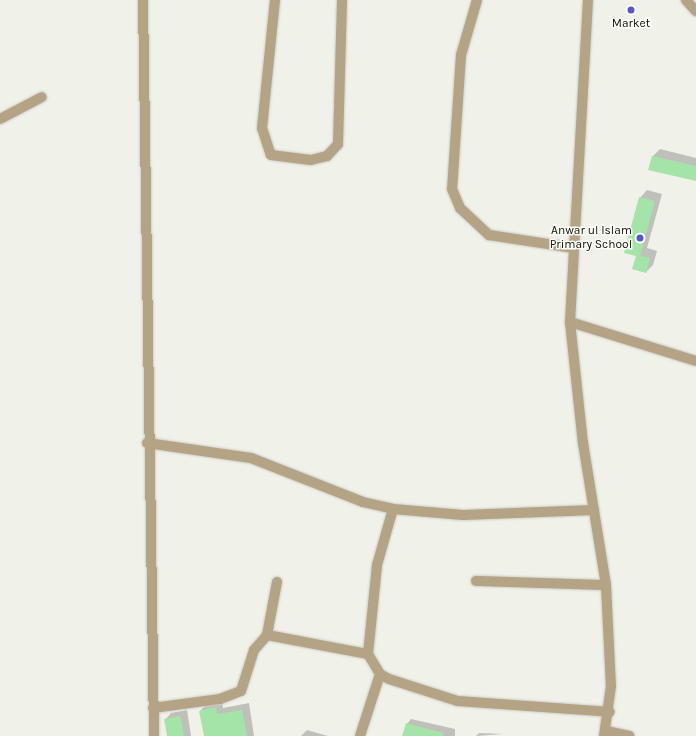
<!DOCTYPE html>
<html>
<head>
<meta charset="utf-8">
<style>
	body { margin:0 }
	#map { position:relative; width:696px; height:736px; overflow:hidden; background:#f0f1e9; font-family:Karla,sans-serif }
	div>[style] { position:absolute }
	[style*='--x'] { left:calc(var(--x)*1px); top:calc(var(--y)*1px); width:calc(var(--w)*1px); rotate:calc(var(--a)*1deg) }
	.shadow>* { inset:0; background:#0003 }
	.building>* { inset:0; background:#a5e4a9 }
	.roads { filter:drop-shadow(0 0 1px #cccdc6) drop-shadow(0 0 1px #cccdc6) }
	.minor>* { height:10px; margin:-5px; padding:0 5px; transform-origin:5px; border-radius:5px; background:#b5a385 }
	.dots>* { width:11px; height:11px; translate:-50% -50%; box-sizing:border-box; border:2px solid #fefff6; border-radius:50% }
	span { translate:-50% -50%; white-space:nowrap; text-align:center; line-height:1.15; -webkit-text-stroke:3px #fefff6; paint-order:stroke }
	.poi-label { font-size:12px; color:#11110e }
	.right { translate:-100% -50%; text-align:right }
</style>
</head>
<body>
<div id="map">
	<div class="shadow">
		<i style="clip-path:polygon(660px 149px,696px 158px,696px 180px,652px 157px)"></i>
		<i style="clip-path:polygon(647px 190px,662px 194px,647px 248px,657px 251px,653px 265px,646px 272px,637px 255px,640px 198px)"></i>
		<i style="clip-path:polygon(222px 701px,223px 708px,249px 703px,254px 736px,206px 736px,200px 711px,207px 704px)"></i>
		<i style="clip-path:polygon(187px 710px,191px 736px,168px 736px,165px 720px,171px 713px)"></i>
		<i style="clip-path:polygon(411px 719px,455px 729px,455px 736px,407px 736px,407px 724px)"></i>
		<i style="clip-path:polygon(307px 730px,328px 736px,301px 736px)"></i>
		<i style="clip-path:polygon(479px 733px,503px 734px,476px 736px)"></i>
	</div>
	<div class="building">
		<i style="clip-path:polygon(652px 156px,696px 166px,696px 181px,648px 170px)"></i>
		<i style="clip-path:polygon(639px 197px,655px 201px,640px 256px,650px 258px,646px 273px,632px 269px,636px 256px,624px 253px)"></i>
		<i style="clip-path:polygon(216px 707px,217px 714px,242px 710px,247px 736px,204px 736px,199px 711px)"></i>
		<i style="clip-path:polygon(180px 716px,184px 736px,167px 736px,164px 719px)"></i>
		<i style="clip-path:polygon(406px 723px,443px 733px,443px 736px,402px 736px)"></i>
	</div>
	<div class="roads">
		<div class="minor">
			<i style="--x:143;--y:0;--w:736;--a:89.14"></i>
			<i style="--x:275;--y:0;--w:129;--a:95.8"></i>
			<i style="--x:262;--y:128;--w:28;--a:72"></i>
			<i style="--x:271;--y:155;--w:40;--a:7.1"></i>
			<i style="--x:311;--y:160;--w:16;--a:-14"></i>
			<i style="--x:327;--y:156;--w:16;--a:-47"></i>
			<i style="--x:338;--y:144;--w:144;--a:-88.4"></i>
			<i style="--x:477;--y:0;--w:57;--a:106.2"></i>
			<i style="--x:461;--y:55;--w:134;--a:93.8"></i>
			<i style="--x:452;--y:189;--w:21;--a:67"></i>
			<i style="--x:460;--y:208;--w:40;--a:43"></i>
			<i style="--x:489;--y:235;--w:86;--a:8.7"></i>
			<i style="--x:588;--y:0;--w:323;--a:93.2"></i>
			<i style="--x:570;--y:322;--w:122;--a:83.9"></i>
			<i style="--x:583;--y:443;--w:144;--a:80.8"></i>
			<i style="--x:606;--y:585;--w:101;--a:87.2"></i>
			<i style="--x:611;--y:686;--w:50;--a:98"></i>
			<i style="--x:686;--y:0;--w:15;--a:48"></i>
			<i style="--x:0;--y:119;--w:47;--a:-27.6"></i>
			<i style="--x:570;--y:322;--w:132;--a:17.2"></i>
			<i style="--x:147;--y:443;--w:105;--a:8.2"></i>
			<i style="--x:251;--y:458;--w:120;--a:21.4"></i>
			<i style="--x:363;--y:502;--w:31;--a:13"></i>
			<i style="--x:393;--y:509;--w:70;--a:4.9"></i>
			<i style="--x:463;--y:515;--w:131;--a:-2.2"></i>
			<i style="--x:476;--y:581;--w:130;--a:1.8"></i>
			<i style="--x:267;--y:635;--w:54;--a:-79.3"></i>
			<i style="--x:368;--y:654;--w:89;--a:-84.2"></i>
			<i style="--x:377;--y:565;--w:58;--a:-74.1"></i>
			<i style="--x:153;--y:708;--w:68;--a:-7.7"></i>
			<i style="--x:220;--y:699;--w:22;--a:-21"></i>
			<i style="--x:241;--y:691;--w:43;--a:-72.4"></i>
			<i style="--x:254;--y:650;--w:20;--a:-49"></i>
			<i style="--x:267;--y:635;--w:103;--a:10.7"></i>
			<i style="--x:368;--y:654;--w:23;--a:59"></i>
			<i style="--x:380;--y:674;--w:10;--a:29"></i>
			<i style="--x:389;--y:679;--w:72;--a:17.7"></i>
			<i style="--x:458;--y:701;--w:152;--a:4.1"></i>
			<i style="--x:606;--y:731;--w:24;--a:12"></i>
			<i style="--x:360;--y:736;--w:65;--a:-72.1"></i>
		</div>
	</div>
	<div class="dots">
		<i style="left:631px;top:10px;background:#5c56ce"></i>
		<i style="left:640px;top:238px;background:#5c56ce"></i>
	</div>
	<div class="poi-label">
		<span style="left:631px;top:24px">Market</span>
		<span class="right" style="left:632px;top:238px">Anwar ul Islam<br>Primary School</span>
	</div>
</div>
</body>
</html>
